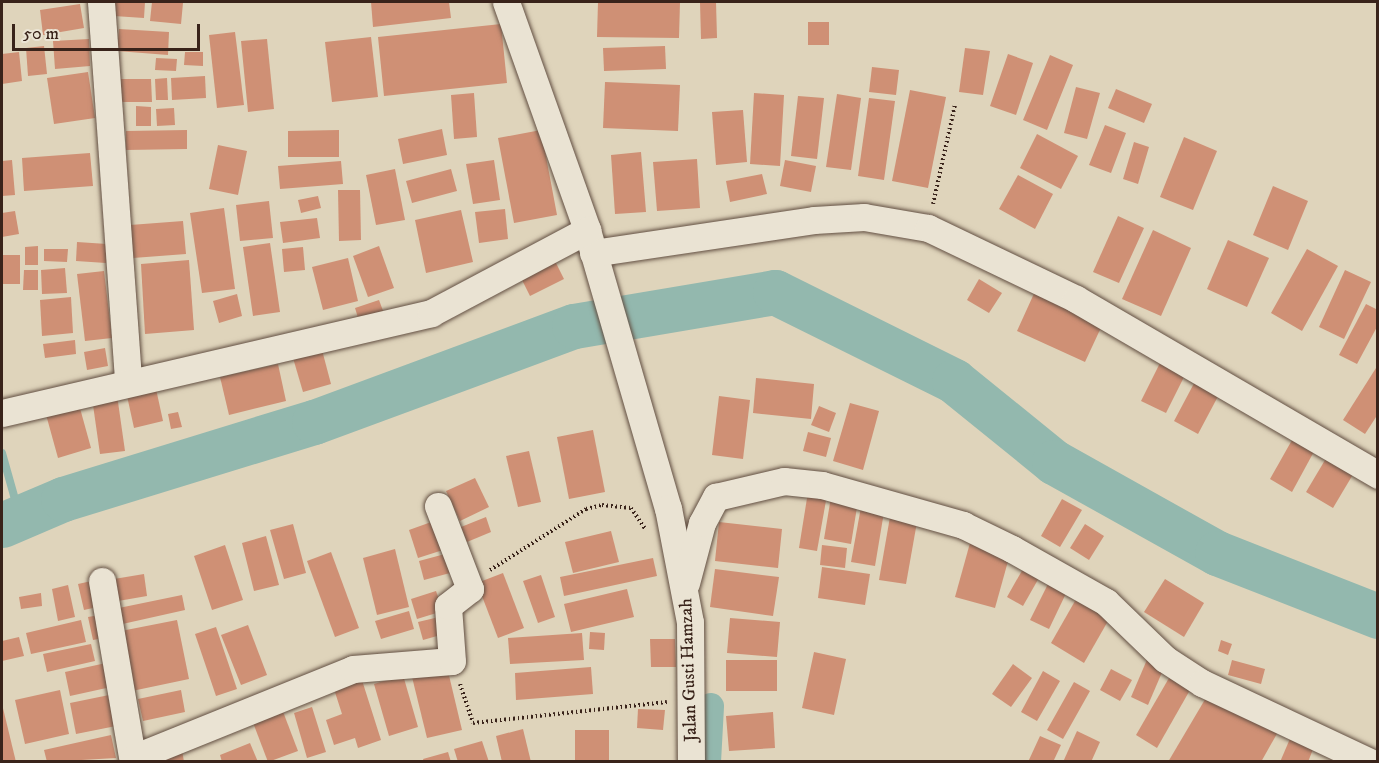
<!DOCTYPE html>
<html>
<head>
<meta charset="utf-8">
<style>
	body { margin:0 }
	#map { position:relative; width:1379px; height:763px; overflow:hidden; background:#dfd4bb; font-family:"IM FELL DW Pica",serif }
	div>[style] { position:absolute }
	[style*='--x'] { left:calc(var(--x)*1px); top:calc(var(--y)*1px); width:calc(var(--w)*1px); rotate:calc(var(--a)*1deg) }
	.stream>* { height:8px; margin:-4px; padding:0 4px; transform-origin:4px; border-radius:4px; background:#93b8ae }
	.canal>* { height:26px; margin:-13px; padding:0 13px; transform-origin:13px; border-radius:13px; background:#93b8ae }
	.river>* { height:45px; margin:-22.5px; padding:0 22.5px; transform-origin:22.5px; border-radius:22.5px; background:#93b8ae }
	.building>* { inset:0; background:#cf9075 }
	.path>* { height:4px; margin-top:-2px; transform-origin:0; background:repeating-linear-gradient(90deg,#39231a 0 1.5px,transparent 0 4.5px) }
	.roads { filter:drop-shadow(0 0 2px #624f42) drop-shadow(0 0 2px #624f42) }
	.minor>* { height:27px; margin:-13.5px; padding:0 13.5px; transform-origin:13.5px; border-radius:13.5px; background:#eae3d3 }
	span { translate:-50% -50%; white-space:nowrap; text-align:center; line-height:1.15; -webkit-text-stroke:5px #eae3d3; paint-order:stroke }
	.street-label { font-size:18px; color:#39231a }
	.frame { position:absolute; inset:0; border:3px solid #39231a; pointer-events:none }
	.scale { position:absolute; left:12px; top:24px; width:188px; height:27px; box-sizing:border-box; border:3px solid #39231a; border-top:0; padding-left:8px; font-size:18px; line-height:21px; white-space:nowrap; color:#39231a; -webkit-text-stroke:4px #eae3d3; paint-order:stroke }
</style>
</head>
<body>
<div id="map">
	<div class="stream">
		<i style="--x:2;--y:453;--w:66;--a:74.3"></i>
	</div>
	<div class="canal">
		<i style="--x:708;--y:762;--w:56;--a:-86.9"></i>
	</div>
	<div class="river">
		<i style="--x:2;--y:525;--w:66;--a:-23.1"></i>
		<i style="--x:63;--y:499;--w:263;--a:-17.1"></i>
		<i style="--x:314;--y:422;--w:277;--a:-20.3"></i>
		<i style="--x:574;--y:326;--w:204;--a:-9.6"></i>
		<i style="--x:775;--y:292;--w:200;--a:26.4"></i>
		<i style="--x:954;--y:381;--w:129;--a:39"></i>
		<i style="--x:1054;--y:462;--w:187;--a:29.2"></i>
		<i style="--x:1217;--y:553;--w:173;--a:21.4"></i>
	</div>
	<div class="building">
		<i style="clip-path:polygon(115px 2px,145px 2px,144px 18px,114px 16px)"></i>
		<i style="clip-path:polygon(152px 2px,183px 3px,181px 24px,150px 21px)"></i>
		<i style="clip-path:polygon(371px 2px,449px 2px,451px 18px,373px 27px)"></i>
		<i style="clip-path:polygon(598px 2px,680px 2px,679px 38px,597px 37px)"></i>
		<i style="clip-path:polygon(700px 2px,716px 2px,717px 38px,701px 39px)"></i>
		<i style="clip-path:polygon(80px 4px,84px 28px,43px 35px,40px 10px)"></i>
		<i style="clip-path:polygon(808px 22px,829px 22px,829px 45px,808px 45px)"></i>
		<i style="clip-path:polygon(501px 24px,507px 83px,384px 96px,378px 37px)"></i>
		<i style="clip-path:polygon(119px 29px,169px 32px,168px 55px,117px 51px)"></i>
		<i style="clip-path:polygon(235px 32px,244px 105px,217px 108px,209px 35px)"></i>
		<i style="clip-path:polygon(371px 37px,378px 97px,332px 102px,325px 42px)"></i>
		<i style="clip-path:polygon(89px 39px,90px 66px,55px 69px,53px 41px)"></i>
		<i style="clip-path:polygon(267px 39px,274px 109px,248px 112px,241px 41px)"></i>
		<i style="clip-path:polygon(44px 46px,47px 74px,28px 76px,26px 48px)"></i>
		<i style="clip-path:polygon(665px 46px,666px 69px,604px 71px,603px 48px)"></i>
		<i style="clip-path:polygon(965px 48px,990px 51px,983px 95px,959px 92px)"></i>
		<i style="clip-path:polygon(19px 52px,22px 81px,2px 84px,2px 54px)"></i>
		<i style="clip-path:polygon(185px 52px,203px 52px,203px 66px,184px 65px)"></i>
		<i style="clip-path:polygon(1008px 54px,1033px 63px,1016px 115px,990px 106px)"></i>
		<i style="clip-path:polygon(1050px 55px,1073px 65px,1047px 130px,1023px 120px)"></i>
		<i style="clip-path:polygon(156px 58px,177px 59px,176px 71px,155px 70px)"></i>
		<i style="clip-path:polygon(872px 67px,899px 70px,896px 95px,869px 92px)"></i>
		<i style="clip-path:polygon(88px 72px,95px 118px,54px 124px,47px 78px)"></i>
		<i style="clip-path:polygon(205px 76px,206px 98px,172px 100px,171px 78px)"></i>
		<i style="clip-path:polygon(167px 78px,168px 100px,156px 100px,155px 79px)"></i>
		<i style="clip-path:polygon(121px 79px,151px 79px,152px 102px,121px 102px)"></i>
		<i style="clip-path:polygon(605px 82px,680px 85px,678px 131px,603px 128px)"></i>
		<i style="clip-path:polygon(1076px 87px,1100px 93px,1087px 139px,1064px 133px)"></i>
		<i style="clip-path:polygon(1116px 89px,1152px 104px,1144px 123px,1108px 108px)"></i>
		<i style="clip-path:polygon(910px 90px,946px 97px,928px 188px,892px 181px)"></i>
		<i style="clip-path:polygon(474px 93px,477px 137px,454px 139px,451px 95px)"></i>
		<i style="clip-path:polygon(754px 93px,784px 95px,780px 166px,750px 164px)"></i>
		<i style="clip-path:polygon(837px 94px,861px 98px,851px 170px,826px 167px)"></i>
		<i style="clip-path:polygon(798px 96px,824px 98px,817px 159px,791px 156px)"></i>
		<i style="clip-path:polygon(869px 98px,895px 101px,884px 180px,858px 176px)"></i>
		<i style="clip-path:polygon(136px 106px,151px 107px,151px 126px,136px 126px)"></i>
		<i style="clip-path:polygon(174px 108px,175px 125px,157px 126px,156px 109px)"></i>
		<i style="clip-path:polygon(743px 110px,747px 162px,716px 165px,712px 112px)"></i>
		<i style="clip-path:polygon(1105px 125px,1126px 133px,1111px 173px,1089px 165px)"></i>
		<i style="clip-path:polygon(442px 129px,447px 155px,403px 164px,398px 139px)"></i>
		<i style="clip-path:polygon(187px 130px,187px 149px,126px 150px,126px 131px)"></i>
		<i style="clip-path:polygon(339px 130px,339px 157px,288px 157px,288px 131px)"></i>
		<i style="clip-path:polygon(541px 130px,557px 215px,514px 223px,498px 138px)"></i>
		<i style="clip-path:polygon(1037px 134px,1078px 156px,1061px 189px,1020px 168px)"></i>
		<i style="clip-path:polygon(1184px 137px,1217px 151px,1193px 210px,1160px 197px)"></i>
		<i style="clip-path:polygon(1134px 142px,1149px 147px,1138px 184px,1123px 179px)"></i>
		<i style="clip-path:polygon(218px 145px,247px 151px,238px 195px,209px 189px)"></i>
		<i style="clip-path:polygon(641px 152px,646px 212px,615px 214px,611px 155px)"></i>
		<i style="clip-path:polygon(90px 153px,93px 186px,24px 191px,22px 158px)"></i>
		<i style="clip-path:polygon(697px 159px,700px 208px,657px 211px,653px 162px)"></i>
		<i style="clip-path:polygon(12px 160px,15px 195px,2px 196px,2px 161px)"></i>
		<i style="clip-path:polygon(494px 160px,500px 200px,473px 204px,466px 164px)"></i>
		<i style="clip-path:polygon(785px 160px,816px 166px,811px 192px,780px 186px)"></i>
		<i style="clip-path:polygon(341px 161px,343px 184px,280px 189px,278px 166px)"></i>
		<i style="clip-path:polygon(395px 169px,405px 220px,376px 225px,366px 175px)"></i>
		<i style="clip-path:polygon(451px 169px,457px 191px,412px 203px,406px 181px)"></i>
		<i style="clip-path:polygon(762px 174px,767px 194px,730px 202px,726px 181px)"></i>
		<i style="clip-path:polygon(1018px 175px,1053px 194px,1035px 229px,999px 209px)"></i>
		<i style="clip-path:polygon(1273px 186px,1308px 201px,1288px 250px,1253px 235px)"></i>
		<i style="clip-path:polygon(338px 190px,360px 190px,361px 240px,339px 241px)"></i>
		<i style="clip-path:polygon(318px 196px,321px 208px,301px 213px,298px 200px)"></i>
		<i style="clip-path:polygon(269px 201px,273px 238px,240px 241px,236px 205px)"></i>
		<i style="clip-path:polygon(224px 208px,235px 289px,202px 293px,190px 213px)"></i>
		<i style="clip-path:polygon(505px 209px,508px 239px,479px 243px,475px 212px)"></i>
		<i style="clip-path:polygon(461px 210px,473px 262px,426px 273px,415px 220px)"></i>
		<i style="clip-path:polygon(15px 211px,19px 234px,2px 237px,2px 213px)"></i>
		<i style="clip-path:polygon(1118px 216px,1144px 228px,1119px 283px,1093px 272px)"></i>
		<i style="clip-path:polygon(317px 218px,320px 238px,283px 243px,280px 222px)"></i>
		<i style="clip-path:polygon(183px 221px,186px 254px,133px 258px,130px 225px)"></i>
		<i style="clip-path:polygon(1153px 230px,1191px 248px,1161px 316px,1122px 299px)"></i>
		<i style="clip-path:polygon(1228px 240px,1269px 258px,1247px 307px,1207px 289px)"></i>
		<i style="clip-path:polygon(77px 242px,107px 244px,106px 263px,76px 261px)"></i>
		<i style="clip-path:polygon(270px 243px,280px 312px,253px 316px,243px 247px)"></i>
		<i style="clip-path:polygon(38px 246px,38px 265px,25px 265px,25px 247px)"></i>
		<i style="clip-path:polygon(379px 246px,394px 288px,368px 297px,353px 256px)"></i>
		<i style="clip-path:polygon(303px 247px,305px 270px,284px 272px,282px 249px)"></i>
		<i style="clip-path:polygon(44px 249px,68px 249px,67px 262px,44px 261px)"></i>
		<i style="clip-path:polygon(1307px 249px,1338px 266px,1302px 331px,1271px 313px)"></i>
		<i style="clip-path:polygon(2px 255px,20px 255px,20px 284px,2px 284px)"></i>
		<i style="clip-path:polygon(348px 258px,358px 301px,323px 310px,312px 267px)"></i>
		<i style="clip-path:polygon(554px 259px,564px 279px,530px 296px,520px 276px)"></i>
		<i style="clip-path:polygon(189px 260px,194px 330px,145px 334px,141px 264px)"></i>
		<i style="clip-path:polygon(65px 268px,67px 293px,42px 294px,41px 270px)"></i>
		<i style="clip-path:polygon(24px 270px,38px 270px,38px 290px,23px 290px)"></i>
		<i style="clip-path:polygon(1345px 270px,1371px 282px,1344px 339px,1319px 327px)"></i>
		<i style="clip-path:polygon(104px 271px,112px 338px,85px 341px,77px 274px)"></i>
		<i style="clip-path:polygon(979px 279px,1002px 293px,989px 313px,967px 300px)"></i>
		<i style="clip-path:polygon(1037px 287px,1105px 319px,1085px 362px,1017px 331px)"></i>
		<i style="clip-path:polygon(237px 294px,242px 316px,219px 323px,213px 301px)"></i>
		<i style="clip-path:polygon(71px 297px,73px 333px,42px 336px,40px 300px)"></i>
		<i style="clip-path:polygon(379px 300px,385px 316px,360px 324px,355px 308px)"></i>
		<i style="clip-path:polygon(1366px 304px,1378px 310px,1378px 325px,1357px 364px,1339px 355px)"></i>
		<i style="clip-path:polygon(75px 340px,76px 354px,45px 358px,43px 344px)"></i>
		<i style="clip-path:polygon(105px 348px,108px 366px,87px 370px,84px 352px)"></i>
		<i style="clip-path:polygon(322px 350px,331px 384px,303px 392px,293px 358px)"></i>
		<i style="clip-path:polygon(1165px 353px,1190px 365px,1166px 413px,1141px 401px)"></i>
		<i style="clip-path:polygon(278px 364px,286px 401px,229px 415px,220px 377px)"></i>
		<i style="clip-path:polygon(1376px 368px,1378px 414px,1365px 434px,1343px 420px)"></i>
		<i style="clip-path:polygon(1199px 374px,1223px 387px,1198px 434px,1174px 421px)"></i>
		<i style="clip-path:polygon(756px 378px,814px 384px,811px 419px,753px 413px)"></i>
		<i style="clip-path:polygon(156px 389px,163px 421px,134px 428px,127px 396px)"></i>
		<i style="clip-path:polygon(117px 395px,125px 451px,100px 454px,92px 398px)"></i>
		<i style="clip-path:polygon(719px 396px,750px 400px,743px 459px,712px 455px)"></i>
		<i style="clip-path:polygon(78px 401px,91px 448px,58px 458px,45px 411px)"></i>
		<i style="clip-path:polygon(850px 403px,879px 411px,863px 470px,833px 461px)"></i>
		<i style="clip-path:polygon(819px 406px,836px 413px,829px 432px,811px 425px)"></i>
		<i style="clip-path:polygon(178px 412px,182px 427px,171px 429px,168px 414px)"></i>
		<i style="clip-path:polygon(593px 430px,605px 492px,569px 499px,557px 437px)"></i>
		<i style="clip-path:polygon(808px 432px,831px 438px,826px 457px,803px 451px)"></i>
		<i style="clip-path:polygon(1296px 433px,1317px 446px,1292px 492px,1270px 479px)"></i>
		<i style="clip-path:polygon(1331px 450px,1358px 466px,1333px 508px,1306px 492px)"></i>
		<i style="clip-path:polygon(529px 451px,541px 502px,518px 507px,506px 456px)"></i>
		<i style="clip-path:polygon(475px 478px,489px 507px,460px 521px,446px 491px)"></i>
		<i style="clip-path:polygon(808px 492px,827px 495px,817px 551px,799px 548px)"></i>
		<i style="clip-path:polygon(831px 497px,858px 501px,851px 544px,824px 539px)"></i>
		<i style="clip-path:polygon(1062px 499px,1082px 510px,1060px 547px,1041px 536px)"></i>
		<i style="clip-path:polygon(861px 507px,884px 512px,875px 566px,851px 562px)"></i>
		<i style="clip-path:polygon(486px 517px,491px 532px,467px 542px,461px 527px)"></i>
		<i style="clip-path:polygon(890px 517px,917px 522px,906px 584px,879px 580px)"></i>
		<i style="clip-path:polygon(434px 521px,443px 550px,418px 558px,409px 530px)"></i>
		<i style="clip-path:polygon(719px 522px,782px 529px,778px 568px,715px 561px)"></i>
		<i style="clip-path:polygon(293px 524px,306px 573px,284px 579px,270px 530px)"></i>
		<i style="clip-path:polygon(1085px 524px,1104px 536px,1089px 560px,1070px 548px)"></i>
		<i style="clip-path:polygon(611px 531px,619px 562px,573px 573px,565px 542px)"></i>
		<i style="clip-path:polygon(266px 536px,279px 585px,254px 591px,242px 543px)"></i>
		<i style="clip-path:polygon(970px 543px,1010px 554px,995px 608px,955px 597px)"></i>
		<i style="clip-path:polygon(225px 545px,243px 600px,212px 610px,194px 556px)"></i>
		<i style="clip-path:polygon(822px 545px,847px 548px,845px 568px,820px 565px)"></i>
		<i style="clip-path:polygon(395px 549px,409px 607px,377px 615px,363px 558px)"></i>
		<i style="clip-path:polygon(331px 552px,359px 628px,335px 637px,307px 561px)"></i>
		<i style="clip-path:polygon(445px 554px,450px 573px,424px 580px,419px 561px)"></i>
		<i style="clip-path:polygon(653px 558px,657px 576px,564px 596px,560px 577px)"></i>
		<i style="clip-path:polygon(1028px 560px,1044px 569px,1023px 606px,1007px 597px)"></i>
		<i style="clip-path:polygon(822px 567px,870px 574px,865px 605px,818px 598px)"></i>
		<i style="clip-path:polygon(715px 569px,779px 577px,773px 616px,710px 607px)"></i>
		<i style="clip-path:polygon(503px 573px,524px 628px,498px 638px,477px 583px)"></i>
		<i style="clip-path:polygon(144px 574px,147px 596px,118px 601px,114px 579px)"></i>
		<i style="clip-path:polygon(541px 575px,555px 617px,538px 623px,523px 581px)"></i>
		<i style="clip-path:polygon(1052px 576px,1070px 585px,1049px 629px,1030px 620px)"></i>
		<i style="clip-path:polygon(1165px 579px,1204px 603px,1184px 637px,1144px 612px)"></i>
		<i style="clip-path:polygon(96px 580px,102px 606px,84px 610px,78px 584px)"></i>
		<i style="clip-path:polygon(68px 585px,75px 617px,58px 621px,52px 589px)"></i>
		<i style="clip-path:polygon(627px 589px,634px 617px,571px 632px,564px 604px)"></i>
		<i style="clip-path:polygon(436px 591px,443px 611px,417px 619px,411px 599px)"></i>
		<i style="clip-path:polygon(41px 593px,42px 606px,21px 609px,19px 597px)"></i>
		<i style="clip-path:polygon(1079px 594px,1112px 614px,1084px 663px,1051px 643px)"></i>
		<i style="clip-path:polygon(182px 595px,185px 610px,118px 625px,114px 609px)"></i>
		<i style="clip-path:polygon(409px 611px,414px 629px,381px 639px,375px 621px)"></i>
		<i style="clip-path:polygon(105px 614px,109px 637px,93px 640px,88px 617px)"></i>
		<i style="clip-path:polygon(439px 617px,444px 634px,423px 640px,418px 622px)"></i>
		<i style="clip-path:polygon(730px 618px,780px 622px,777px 657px,727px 653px)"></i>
		<i style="clip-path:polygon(81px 620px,86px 642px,31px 654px,26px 633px)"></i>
		<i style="clip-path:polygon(177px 620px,189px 679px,132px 691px,121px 631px)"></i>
		<i style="clip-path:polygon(248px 625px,267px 675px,241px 685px,221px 635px)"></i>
		<i style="clip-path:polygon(216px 627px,237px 689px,216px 696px,195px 634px)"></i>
		<i style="clip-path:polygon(590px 632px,605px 633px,604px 650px,589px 649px)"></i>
		<i style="clip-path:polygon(582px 633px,584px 660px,510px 664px,508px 638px)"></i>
		<i style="clip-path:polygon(19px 637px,24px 656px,2px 661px,2px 641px)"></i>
		<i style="clip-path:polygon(650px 639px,675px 639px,676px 667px,651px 667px)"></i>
		<i style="clip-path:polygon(1221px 640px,1232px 644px,1228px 655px,1218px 651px)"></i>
		<i style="clip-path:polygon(91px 644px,95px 661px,47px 672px,43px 654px)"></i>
		<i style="clip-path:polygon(814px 652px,846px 659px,834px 715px,802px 708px)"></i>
		<i style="clip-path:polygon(1149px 655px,1166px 663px,1148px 705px,1131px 697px)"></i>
		<i style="clip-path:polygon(726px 660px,777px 660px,777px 691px,726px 691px)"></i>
		<i style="clip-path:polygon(1232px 660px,1265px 669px,1261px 684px,1228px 675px)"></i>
		<i style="clip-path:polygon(106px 663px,111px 687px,70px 696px,65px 672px)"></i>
		<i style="clip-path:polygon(1013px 664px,1032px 678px,1011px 707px,992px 694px)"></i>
		<i style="clip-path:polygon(447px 667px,462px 730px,427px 738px,412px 677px)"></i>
		<i style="clip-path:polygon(591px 667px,593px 694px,516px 700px,515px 673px)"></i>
		<i style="clip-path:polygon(1111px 669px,1132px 680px,1120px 701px,1100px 690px)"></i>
		<i style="clip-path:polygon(1043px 671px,1060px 681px,1037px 721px,1021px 712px)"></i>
		<i style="clip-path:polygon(403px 675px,418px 727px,389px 736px,374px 684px)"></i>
		<i style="clip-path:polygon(361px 677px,381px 740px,358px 748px,355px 738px,334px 745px,326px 720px,342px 714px,333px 686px)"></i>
		<i style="clip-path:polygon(1169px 678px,1190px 690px,1157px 748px,1136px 735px)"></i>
		<i style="clip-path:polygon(1074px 682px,1090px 691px,1063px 739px,1047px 730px)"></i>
		<i style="clip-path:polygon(60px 690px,69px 734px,25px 744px,15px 700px)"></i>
		<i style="clip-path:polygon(181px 690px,185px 712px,143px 721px,138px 699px)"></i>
		<i style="clip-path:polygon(1210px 691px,1278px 732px,1261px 762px,1168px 762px)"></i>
		<i style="clip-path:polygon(114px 694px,121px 725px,76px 734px,70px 703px)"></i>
		<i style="clip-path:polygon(2px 704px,16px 762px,2px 762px)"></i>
		<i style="clip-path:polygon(312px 707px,326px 752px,307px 758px,294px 713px)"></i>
		<i style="clip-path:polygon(282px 709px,298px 751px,268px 762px,252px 720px)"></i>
		<i style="clip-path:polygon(638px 709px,665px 710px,663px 730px,637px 728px)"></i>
		<i style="clip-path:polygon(773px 712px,775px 748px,729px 751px,726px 716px)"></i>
		<i style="clip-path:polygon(523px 729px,531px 762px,502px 762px,496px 736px)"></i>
		<i style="clip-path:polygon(575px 730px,609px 730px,609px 762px,575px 762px)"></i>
		<i style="clip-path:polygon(1077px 731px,1100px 742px,1091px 762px,1063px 762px)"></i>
		<i style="clip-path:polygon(1292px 734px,1315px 744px,1308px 762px,1280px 762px)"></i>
		<i style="clip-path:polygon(111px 735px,116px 758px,47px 762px,44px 750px)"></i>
		<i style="clip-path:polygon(1040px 736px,1061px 745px,1053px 762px,1028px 762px)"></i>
		<i style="clip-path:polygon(482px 741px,489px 762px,458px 762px,454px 749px)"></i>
		<i style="clip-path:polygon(250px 743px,258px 762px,222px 762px,220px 755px)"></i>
		<i style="clip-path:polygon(182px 750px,184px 762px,159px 762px)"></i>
		<i style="clip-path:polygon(448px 752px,451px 762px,424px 762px,423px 759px)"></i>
	</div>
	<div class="path">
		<i style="--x:933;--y:204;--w:101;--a:-77.5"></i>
		<i style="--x:490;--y:570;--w:114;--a:-32.4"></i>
		<i style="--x:586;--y:509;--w:16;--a:-14"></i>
		<i style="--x:602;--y:505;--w:29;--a:6"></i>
		<i style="--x:631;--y:508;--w:25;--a:56"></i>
		<i style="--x:460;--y:684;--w:41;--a:71.6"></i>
		<i style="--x:473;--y:723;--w:195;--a:-6.2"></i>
	</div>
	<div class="roads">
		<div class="minor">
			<i style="--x:101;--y:2;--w:379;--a:85.9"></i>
			<i style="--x:506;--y:2;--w:242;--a:70.4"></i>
			<i style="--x:587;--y:230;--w:290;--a:73.8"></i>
			<i style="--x:668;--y:508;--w:116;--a:79.1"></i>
			<i style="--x:690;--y:622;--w:140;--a:89.6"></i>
			<i style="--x:593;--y:253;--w:223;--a:-8.5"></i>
			<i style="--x:814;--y:220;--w:50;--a:-3.4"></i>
			<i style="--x:864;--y:217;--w:65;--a:9.8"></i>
			<i style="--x:928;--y:228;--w:164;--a:25.6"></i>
			<i style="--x:1076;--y:299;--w:350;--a:30.2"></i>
			<i style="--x:2;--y:413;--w:441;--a:-13.1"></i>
			<i style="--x:431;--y:313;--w:177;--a:-28"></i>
			<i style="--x:102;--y:581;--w:184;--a:80.3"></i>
			<i style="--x:686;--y:583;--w:62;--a:-75.1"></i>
			<i style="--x:702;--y:523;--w:30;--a:-62"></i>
			<i style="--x:716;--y:497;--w:70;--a:-13.2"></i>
			<i style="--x:784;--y:481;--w:38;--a:6"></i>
			<i style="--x:822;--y:485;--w:147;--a:15.8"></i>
			<i style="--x:963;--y:525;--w:55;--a:26.1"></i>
			<i style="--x:1012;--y:549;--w:108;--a:29.4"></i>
			<i style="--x:1106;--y:602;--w:82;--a:44"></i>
			<i style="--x:1165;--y:659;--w:44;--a:33"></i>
			<i style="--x:1202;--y:683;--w:186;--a:25.2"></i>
			<i style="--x:133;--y:758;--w:237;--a:-22"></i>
			<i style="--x:353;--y:669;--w:99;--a:-4.6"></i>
			<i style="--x:452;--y:661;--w:55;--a:-94.2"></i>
			<i style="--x:448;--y:606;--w:28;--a:-38"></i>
			<i style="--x:470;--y:589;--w:89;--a:-111.1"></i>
		</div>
	</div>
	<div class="street-label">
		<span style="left:689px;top:670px;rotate:-92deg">Jalan Gusti Hamzah</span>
	</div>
	<div class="frame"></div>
	<div class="scale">50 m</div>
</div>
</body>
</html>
